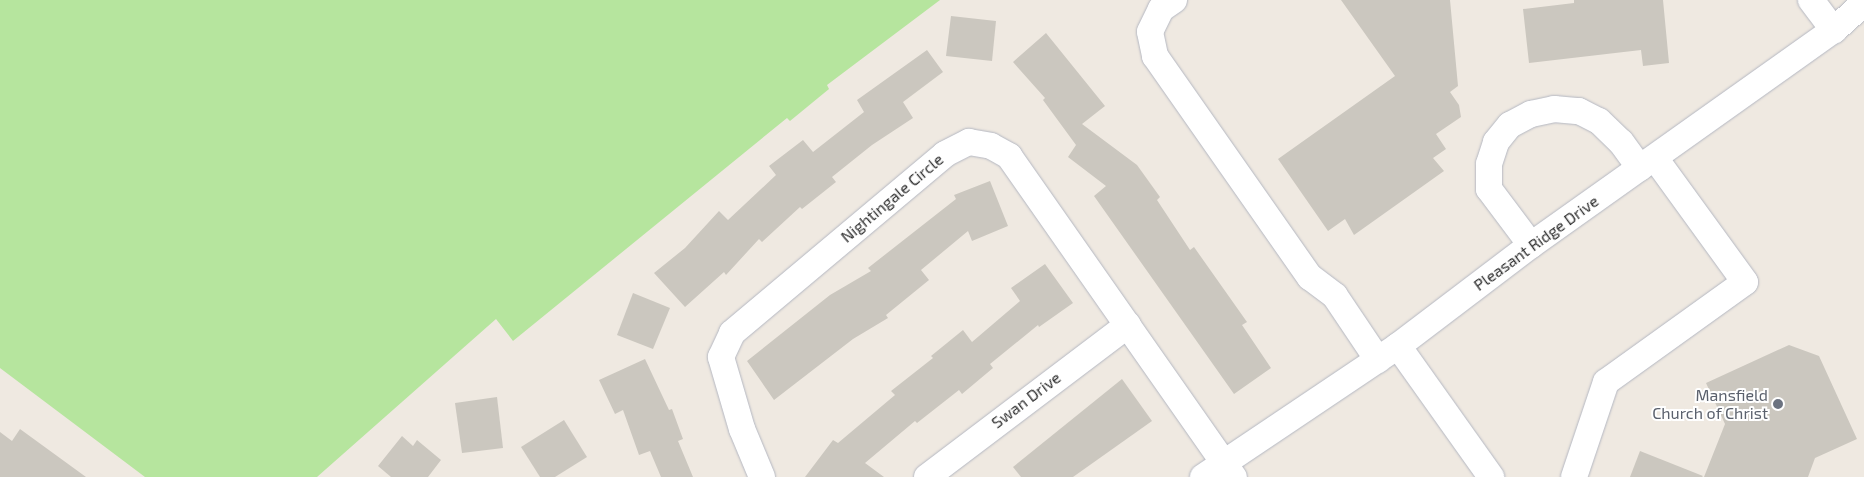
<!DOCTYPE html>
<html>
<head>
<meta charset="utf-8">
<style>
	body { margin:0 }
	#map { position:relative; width:1864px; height:477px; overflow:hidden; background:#efe9e1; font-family:"Exo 2",sans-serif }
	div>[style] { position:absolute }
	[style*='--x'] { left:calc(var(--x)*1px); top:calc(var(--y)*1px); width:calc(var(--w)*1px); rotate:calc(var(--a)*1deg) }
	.green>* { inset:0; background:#b6e59e }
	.building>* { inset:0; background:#cbc7bf }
	.roads { filter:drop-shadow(0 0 1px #b4b7c1) drop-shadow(0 0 1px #b4b7c1) }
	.minor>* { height:26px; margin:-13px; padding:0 13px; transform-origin:13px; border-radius:13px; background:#fff }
	.dots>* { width:14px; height:14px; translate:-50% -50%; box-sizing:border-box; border:2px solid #fff; border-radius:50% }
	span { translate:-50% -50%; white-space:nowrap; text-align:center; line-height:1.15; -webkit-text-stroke:4px #fff; paint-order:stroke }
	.street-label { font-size:16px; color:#2e2e2e }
	.worship-label { font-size:16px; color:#5b616d }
	.right { translate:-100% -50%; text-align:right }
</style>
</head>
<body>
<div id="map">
	<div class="green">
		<i style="clip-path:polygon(0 0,940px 0,827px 85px,829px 89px,790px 121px,787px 118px,513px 341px,496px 319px,317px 477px,145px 477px,0 368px)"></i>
	</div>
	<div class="building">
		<i style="clip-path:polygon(1341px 0,1450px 0,1458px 86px,1450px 92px,1459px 105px,1461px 117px,1436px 134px,1446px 149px,1433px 158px,1444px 171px,1354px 235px,1345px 219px,1328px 231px,1278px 159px,1395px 76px)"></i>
		<i style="clip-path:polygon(1574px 0,1663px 0,1669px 63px,1643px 66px,1641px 50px,1529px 63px,1523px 9px,1574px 3px)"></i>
		<i style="clip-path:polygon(951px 16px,996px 21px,992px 61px,946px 56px)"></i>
		<i style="clip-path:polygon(1046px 33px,1105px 106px,1082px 124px,1137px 165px,1160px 197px,1157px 200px,1190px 250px,1194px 247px,1247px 322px,1242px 325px,1271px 368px,1234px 394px,1094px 196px,1106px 186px,1068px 157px,1076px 145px,1043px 100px,1045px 98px,1013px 62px)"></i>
		<i style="clip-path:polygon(927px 50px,943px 72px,903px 102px,913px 118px,872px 145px,832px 177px,836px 182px,802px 209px,800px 207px,762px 242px,759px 239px,726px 275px,724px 272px,685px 307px,654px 273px,685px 248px,719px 211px,728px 220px,776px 175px,769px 166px,803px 140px,813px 152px,864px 112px,857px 100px)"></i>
		<i style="clip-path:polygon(990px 181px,1008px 226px,972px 241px,968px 231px,921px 270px,929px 280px,886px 315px,888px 318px,853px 339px,774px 400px,747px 361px,830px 295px,871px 271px,868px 268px,956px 199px,954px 195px)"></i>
		<i style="clip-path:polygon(1045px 264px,1073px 303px,1039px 327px,1038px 325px,990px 364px,993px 368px,962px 394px,959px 390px,917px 423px,915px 421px,865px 463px,884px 477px,805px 477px,833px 440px,838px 443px,895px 395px,891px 391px,933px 358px,931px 356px,963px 330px,972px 342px,1020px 301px,1011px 288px)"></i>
		<i style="clip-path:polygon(633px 293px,670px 308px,653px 349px,617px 335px)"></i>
		<i style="clip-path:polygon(1789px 345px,1819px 356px,1857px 439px,1815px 458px,1808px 477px,1704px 477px,1725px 424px,1706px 383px)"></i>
		<i style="clip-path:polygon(645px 359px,669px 410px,672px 409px,683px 439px,678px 441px,693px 477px,661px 477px,650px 451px,639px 455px,623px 410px,615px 414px,599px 380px)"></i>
		<i style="clip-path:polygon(1122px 379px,1152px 421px,1073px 477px,1021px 477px,1013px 467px)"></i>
		<i style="clip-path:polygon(497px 397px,503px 448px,462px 453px,455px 403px)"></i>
		<i style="clip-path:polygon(564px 420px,587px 457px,555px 477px,540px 477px,521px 447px)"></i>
		<i style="clip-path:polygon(20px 429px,86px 477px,0 477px,0 432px,12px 441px)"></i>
		<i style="clip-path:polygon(402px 436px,413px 446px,417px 440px,441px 460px,428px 477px,391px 477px,378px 466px)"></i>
		<i style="clip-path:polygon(1640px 451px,1703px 476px,1702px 477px,1630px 477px)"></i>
	</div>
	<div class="roads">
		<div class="minor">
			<i style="--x:1174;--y:0;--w:16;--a:145"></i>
			<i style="--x:1161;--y:9;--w:25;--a:116"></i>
			<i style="--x:1150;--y:32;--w:25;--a:78"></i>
			<i style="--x:1155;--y:56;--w:270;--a:55"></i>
			<i style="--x:1310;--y:277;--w:31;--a:37"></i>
			<i style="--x:1335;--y:296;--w:77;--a:56.1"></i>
			<i style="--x:1811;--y:0;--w:38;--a:53"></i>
			<i style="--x:1531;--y:245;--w:70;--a:-126.9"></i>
			<i style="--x:1489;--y:189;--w:25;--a:-90"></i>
			<i style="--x:1489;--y:164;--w:23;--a:-72"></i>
			<i style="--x:1496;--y:142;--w:22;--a:-51"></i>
			<i style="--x:1510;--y:125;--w:24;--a:-28"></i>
			<i style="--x:1531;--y:114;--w:24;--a:-12"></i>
			<i style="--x:1554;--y:109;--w:25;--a:5"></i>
			<i style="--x:1579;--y:111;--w:22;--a:27"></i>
			<i style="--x:1599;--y:121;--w:30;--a:44"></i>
			<i style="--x:1621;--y:142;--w:32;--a:54"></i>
			<i style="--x:1398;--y:346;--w:161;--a:54.6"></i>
			<i style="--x:762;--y:477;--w:52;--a:-112.6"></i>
			<i style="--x:742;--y:429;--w:75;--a:-106.3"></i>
			<i style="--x:721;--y:357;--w:26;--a:-65"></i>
			<i style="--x:732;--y:333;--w:278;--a:-40"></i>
			<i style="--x:945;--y:154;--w:27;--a:-27"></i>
			<i style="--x:969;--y:142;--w:22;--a:10"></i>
			<i style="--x:991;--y:146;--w:21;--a:29"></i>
			<i style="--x:1009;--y:156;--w:392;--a:55"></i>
			<i style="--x:927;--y:477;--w:252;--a:-37.1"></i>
			<i style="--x:1203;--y:477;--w:235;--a:-33.9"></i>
			<i style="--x:1398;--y:346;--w:167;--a:-37.2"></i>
			<i style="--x:1531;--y:245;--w:372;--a:-35.4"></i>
			<i style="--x:1834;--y:30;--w:40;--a:-42"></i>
			<i style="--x:1574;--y:477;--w:100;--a:-71.4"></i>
			<i style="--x:1606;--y:382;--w:171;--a:-35.7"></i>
			<i style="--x:1745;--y:282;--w:153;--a:-126"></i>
		</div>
	</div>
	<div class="dots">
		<i style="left:1778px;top:404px;background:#6b7280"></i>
	</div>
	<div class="street-label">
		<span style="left:892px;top:198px;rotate:-40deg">Nightingale Circle</span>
		<span style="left:1536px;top:243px;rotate:-36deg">Pleasant Ridge Drive</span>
		<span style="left:1026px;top:400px;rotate:-37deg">Swan Drive</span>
	</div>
	<div class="worship-label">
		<span class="right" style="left:1768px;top:404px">Mansfield<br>Church of Christ</span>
	</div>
</div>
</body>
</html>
